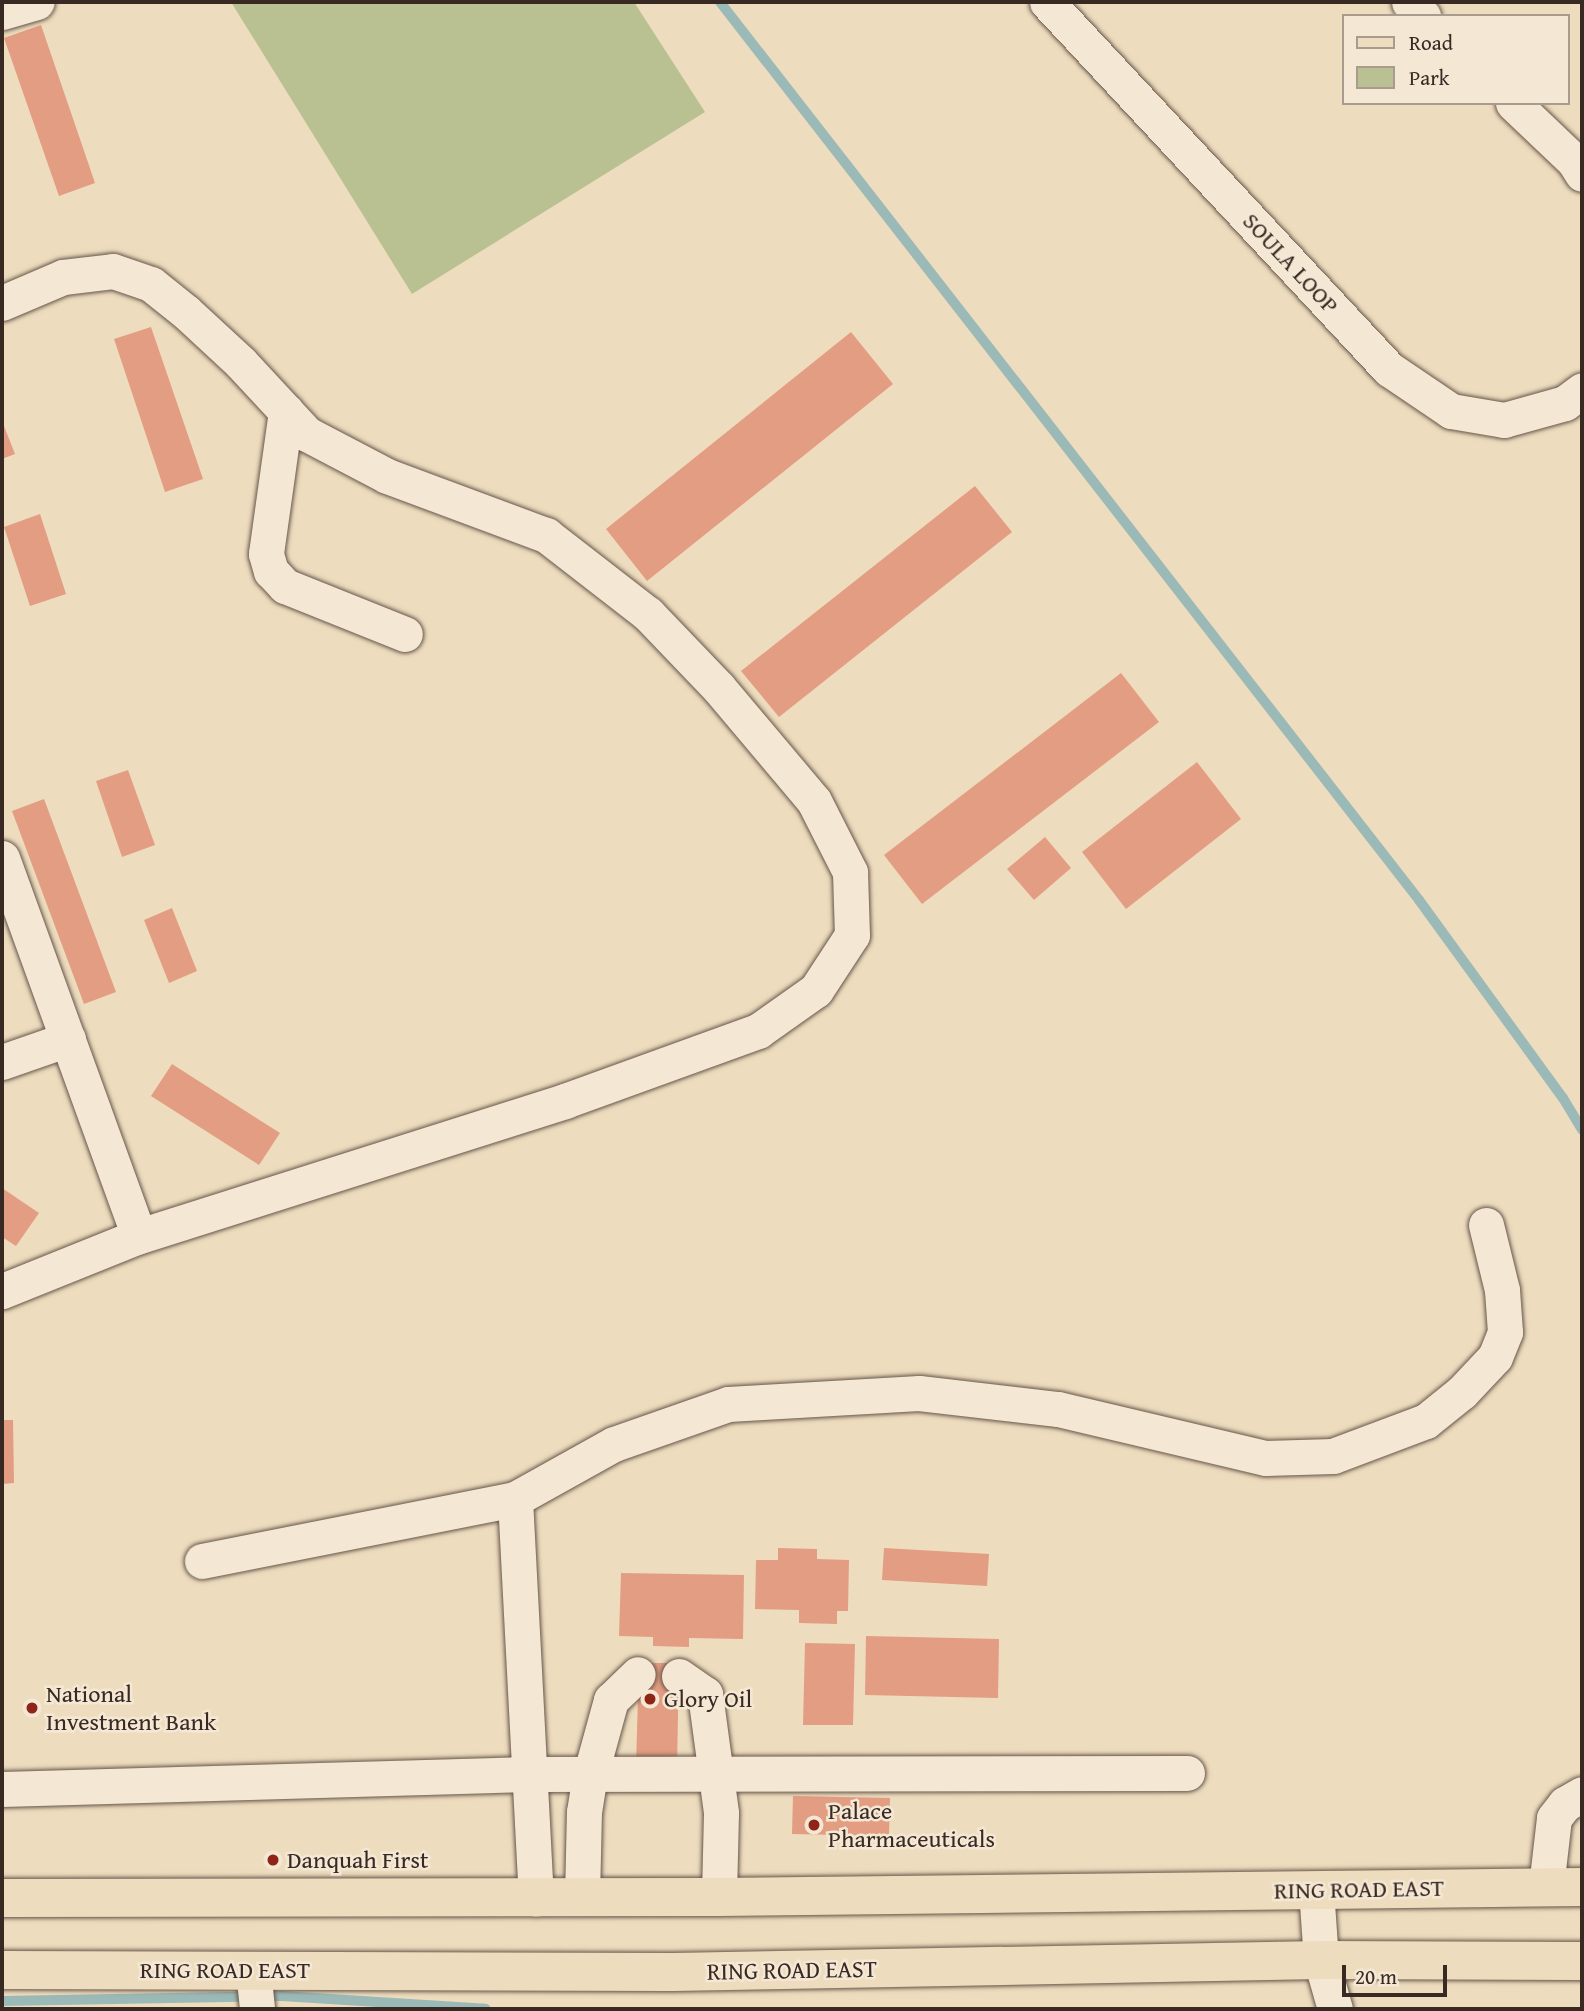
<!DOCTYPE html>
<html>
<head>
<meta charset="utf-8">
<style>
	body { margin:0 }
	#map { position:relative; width:1584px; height:2011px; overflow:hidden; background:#eedcbe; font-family:"Gentium Book Plus",serif }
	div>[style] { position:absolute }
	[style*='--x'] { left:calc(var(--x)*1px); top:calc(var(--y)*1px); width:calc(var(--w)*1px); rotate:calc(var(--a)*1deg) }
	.green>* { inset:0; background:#b9c091 }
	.stream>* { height:10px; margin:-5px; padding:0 5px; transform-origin:5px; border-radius:5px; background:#9bbab7 }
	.building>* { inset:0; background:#e39d82 }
	.roads { filter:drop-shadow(0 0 2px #66564a) drop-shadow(0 0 2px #66564a) }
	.minor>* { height:35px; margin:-17.5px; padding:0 17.5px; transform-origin:17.5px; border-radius:17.5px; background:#f4e8d5 }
	.major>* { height:38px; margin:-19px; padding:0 19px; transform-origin:19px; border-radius:19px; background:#eedcbe }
	.dots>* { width:19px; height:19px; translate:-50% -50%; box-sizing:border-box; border:4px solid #f4e8d5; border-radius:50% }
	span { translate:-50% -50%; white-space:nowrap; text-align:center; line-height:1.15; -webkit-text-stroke:5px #f4e8d5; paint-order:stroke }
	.street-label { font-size:24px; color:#382a23 }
	.poi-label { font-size:24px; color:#382a23 }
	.left { translate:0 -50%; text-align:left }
	.frame { position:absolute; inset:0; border:4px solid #382a23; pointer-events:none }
	.legend { position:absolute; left:1342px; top:14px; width:228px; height:91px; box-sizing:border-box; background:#f4e8d5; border:2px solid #a99c8e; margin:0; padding:9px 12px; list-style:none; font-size:21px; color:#382a23 }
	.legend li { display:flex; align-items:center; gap:14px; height:35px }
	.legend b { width:35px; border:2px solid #a99c8e }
	.scale { position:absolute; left:1342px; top:1965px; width:105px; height:32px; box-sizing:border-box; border:4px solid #382a23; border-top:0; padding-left:9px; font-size:21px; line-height:24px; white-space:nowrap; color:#382a23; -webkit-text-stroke:5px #f4e8d5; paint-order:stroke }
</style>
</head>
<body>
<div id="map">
	<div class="green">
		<i style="clip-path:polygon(231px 2px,634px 2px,705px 112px,412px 294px)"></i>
	</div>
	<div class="stream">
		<i style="--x:720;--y:2;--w:1138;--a:52.1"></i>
		<i style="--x:1419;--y:900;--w:245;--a:54"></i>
		<i style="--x:1563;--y:1098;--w:37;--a:59"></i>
		<i style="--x:2;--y:2001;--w:280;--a:-1"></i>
		<i style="--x:282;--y:1996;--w:204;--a:3.6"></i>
	</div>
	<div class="building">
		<i style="clip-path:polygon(41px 25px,95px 183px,59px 196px,4px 38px)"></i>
		<i style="clip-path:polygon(151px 327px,203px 479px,165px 492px,114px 339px)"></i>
		<i style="clip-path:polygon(851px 332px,893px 384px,647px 581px,606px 529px)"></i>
		<i style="clip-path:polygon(2px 421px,15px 454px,2px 459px)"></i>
		<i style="clip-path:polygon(975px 486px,1012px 532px,779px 717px,741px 671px)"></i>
		<i style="clip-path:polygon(40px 514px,66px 594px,30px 606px,4px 527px)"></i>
		<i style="clip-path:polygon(1121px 673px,1159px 722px,922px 904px,884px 855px)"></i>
		<i style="clip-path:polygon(1197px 762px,1241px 819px,1126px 909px,1082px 852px)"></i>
		<i style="clip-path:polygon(128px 770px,155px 845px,122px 857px,96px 781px)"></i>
		<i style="clip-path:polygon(44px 799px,116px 992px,84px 1004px,12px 811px)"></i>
		<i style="clip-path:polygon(1045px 837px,1071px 868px,1034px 900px,1007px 869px)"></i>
		<i style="clip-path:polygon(172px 908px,197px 971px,169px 983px,144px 920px)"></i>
		<i style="clip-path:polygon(172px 1064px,280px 1133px,259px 1165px,151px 1096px)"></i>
		<i style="clip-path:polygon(2px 1188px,39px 1213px,16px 1246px,2px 1237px)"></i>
		<i style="clip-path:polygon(2px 1420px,13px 1420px,14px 1483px,2px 1484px)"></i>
		<i style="clip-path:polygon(778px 1548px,817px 1549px,817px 1559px,849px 1560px,848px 1611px,837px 1611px,837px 1624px,799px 1623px,799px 1610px,755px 1609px,756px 1560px,778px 1560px)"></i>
		<i style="clip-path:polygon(884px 1548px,989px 1554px,987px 1586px,882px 1580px)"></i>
		<i style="clip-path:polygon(621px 1573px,744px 1575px,743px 1639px,689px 1638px,689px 1647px,653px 1646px,653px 1637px,619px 1636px)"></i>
		<i style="clip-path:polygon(866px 1636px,999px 1639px,998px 1698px,865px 1695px)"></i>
		<i style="clip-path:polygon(805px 1643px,855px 1644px,853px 1725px,803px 1725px)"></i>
		<i style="clip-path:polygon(639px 1663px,679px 1663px,677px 1766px,636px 1765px)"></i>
		<i style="clip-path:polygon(793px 1796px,890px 1798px,889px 1836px,792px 1834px)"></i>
	</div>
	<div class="roads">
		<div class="minor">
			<i style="--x:1047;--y:2;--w:502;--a:47.02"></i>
			<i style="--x:1389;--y:369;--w:75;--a:34.1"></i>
			<i style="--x:1451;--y:411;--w:54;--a:9.6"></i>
			<i style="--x:1504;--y:420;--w:63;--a:-15.6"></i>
			<i style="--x:1565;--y:403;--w:21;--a:-37"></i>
			<i style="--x:1409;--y:2;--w:20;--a:45"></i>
			<i style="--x:2;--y:12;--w:36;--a:-16"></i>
			<i style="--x:1513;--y:103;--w:84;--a:43.6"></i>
			<i style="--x:1574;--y:161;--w:15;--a:58"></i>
			<i style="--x:2;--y:303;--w:66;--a:-23.1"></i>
			<i style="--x:63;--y:277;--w:50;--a:-6.8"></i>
			<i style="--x:113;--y:271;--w:40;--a:18.9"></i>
			<i style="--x:151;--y:284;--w:45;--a:38.7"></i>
			<i style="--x:186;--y:312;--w:75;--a:42.8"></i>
			<i style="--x:241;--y:363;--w:97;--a:47.1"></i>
			<i style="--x:307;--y:434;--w:90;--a:27.7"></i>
			<i style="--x:387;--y:476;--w:170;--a:20.4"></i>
			<i style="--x:546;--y:535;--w:129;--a:37.8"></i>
			<i style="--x:648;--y:614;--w:101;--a:46.2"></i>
			<i style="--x:718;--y:687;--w:149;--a:49.9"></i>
			<i style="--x:814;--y:801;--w:80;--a:63.1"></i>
			<i style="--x:850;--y:872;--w:63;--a:88.2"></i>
			<i style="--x:852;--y:935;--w:66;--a:123.2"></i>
			<i style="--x:816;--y:990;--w:71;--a:144.7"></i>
			<i style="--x:758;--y:1031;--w:205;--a:160.1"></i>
			<i style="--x:565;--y:1101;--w:447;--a:162.4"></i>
			<i style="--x:139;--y:1236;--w:148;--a:158.1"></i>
			<i style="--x:286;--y:411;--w:144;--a:98"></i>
			<i style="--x:266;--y:554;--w:18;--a:74"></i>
			<i style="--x:271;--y:571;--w:21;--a:47"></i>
			<i style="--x:285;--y:586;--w:129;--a:21.8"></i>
			<i style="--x:2;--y:858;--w:402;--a:70.1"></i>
			<i style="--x:2;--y:1062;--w:70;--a:-19.2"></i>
			<i style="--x:515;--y:1499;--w:400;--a:87"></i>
			<i style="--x:202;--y:1561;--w:319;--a:-11.2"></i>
			<i style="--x:515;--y:1499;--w:113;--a:-29.1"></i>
			<i style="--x:614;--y:1444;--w:121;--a:-19.3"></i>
			<i style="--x:728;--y:1404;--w:191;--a:-3.3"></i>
			<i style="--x:919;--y:1393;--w:140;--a:6.6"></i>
			<i style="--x:1058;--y:1409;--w:213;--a:13.3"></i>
			<i style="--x:1265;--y:1458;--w:68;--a:-1.7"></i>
			<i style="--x:1333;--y:1456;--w:99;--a:-20.6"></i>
			<i style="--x:1426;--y:1421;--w:46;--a:-38.9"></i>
			<i style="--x:1462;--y:1392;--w:48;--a:-46.7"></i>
			<i style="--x:1495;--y:1357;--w:27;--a:-68"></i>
			<i style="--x:1505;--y:1332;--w:42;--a:-94.1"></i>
			<i style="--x:1502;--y:1290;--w:67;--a:-103.8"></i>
			<i style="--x:679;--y:1676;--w:32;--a:35"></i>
			<i style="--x:705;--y:1694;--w:120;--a:82.3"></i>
			<i style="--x:721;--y:1813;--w:84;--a:91.4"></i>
			<i style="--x:2;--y:1789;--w:527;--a:-1.63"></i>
			<i style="--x:529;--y:1774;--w:658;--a:-0.09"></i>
			<i style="--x:1546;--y:1887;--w:69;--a:-83.4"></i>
			<i style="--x:1554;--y:1818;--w:18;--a:-52"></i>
			<i style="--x:1565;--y:1804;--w:20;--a:-30"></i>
			<i style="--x:1316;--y:1889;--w:71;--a:86"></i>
			<i style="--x:1321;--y:1960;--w:51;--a:74.1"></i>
			<i style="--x:582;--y:1898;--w:86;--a:-88.7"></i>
			<i style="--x:584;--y:1812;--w:36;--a:-81"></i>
			<i style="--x:590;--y:1776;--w:79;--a:-74.6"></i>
			<i style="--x:611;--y:1700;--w:37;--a:-44"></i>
			<i style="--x:253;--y:1970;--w:39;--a:84"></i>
		</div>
		<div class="major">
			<i style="--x:2;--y:1898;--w:717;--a:-0.08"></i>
			<i style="--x:719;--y:1897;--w:863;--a:-0.66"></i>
			<i style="--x:2;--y:1970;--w:671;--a:0.17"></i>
			<i style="--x:673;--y:1972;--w:648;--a:-1.06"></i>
			<i style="--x:1321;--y:1960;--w:261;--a:0.2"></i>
		</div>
	</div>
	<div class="dots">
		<i style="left:650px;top:1699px;background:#8f2418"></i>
		<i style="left:32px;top:1708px;background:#8f2418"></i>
		<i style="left:814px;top:1825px;background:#8f2418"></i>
		<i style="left:273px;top:1860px;background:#8f2418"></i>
	</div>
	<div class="street-label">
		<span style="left:1291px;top:263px;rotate:47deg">SOULA LOOP</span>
		<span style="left:1359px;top:1889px;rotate:-1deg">RING ROAD EAST</span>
		<span style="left:225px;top:1970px">RING ROAD EAST</span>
		<span style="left:792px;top:1970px;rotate:-1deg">RING ROAD EAST</span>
	</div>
	<div class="poi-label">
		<span class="left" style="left:46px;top:1708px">National<br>Investment Bank</span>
		<span class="left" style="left:664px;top:1699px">Glory Oil</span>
		<span class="left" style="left:828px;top:1825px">Palace<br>Pharmaceuticals</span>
		<span class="left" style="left:287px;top:1860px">Danquah First</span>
	</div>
	<div class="frame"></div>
	<ul class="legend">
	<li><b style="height:9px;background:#eedcbe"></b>Road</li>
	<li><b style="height:19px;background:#b9c091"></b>Park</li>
	</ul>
	<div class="scale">20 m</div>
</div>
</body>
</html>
